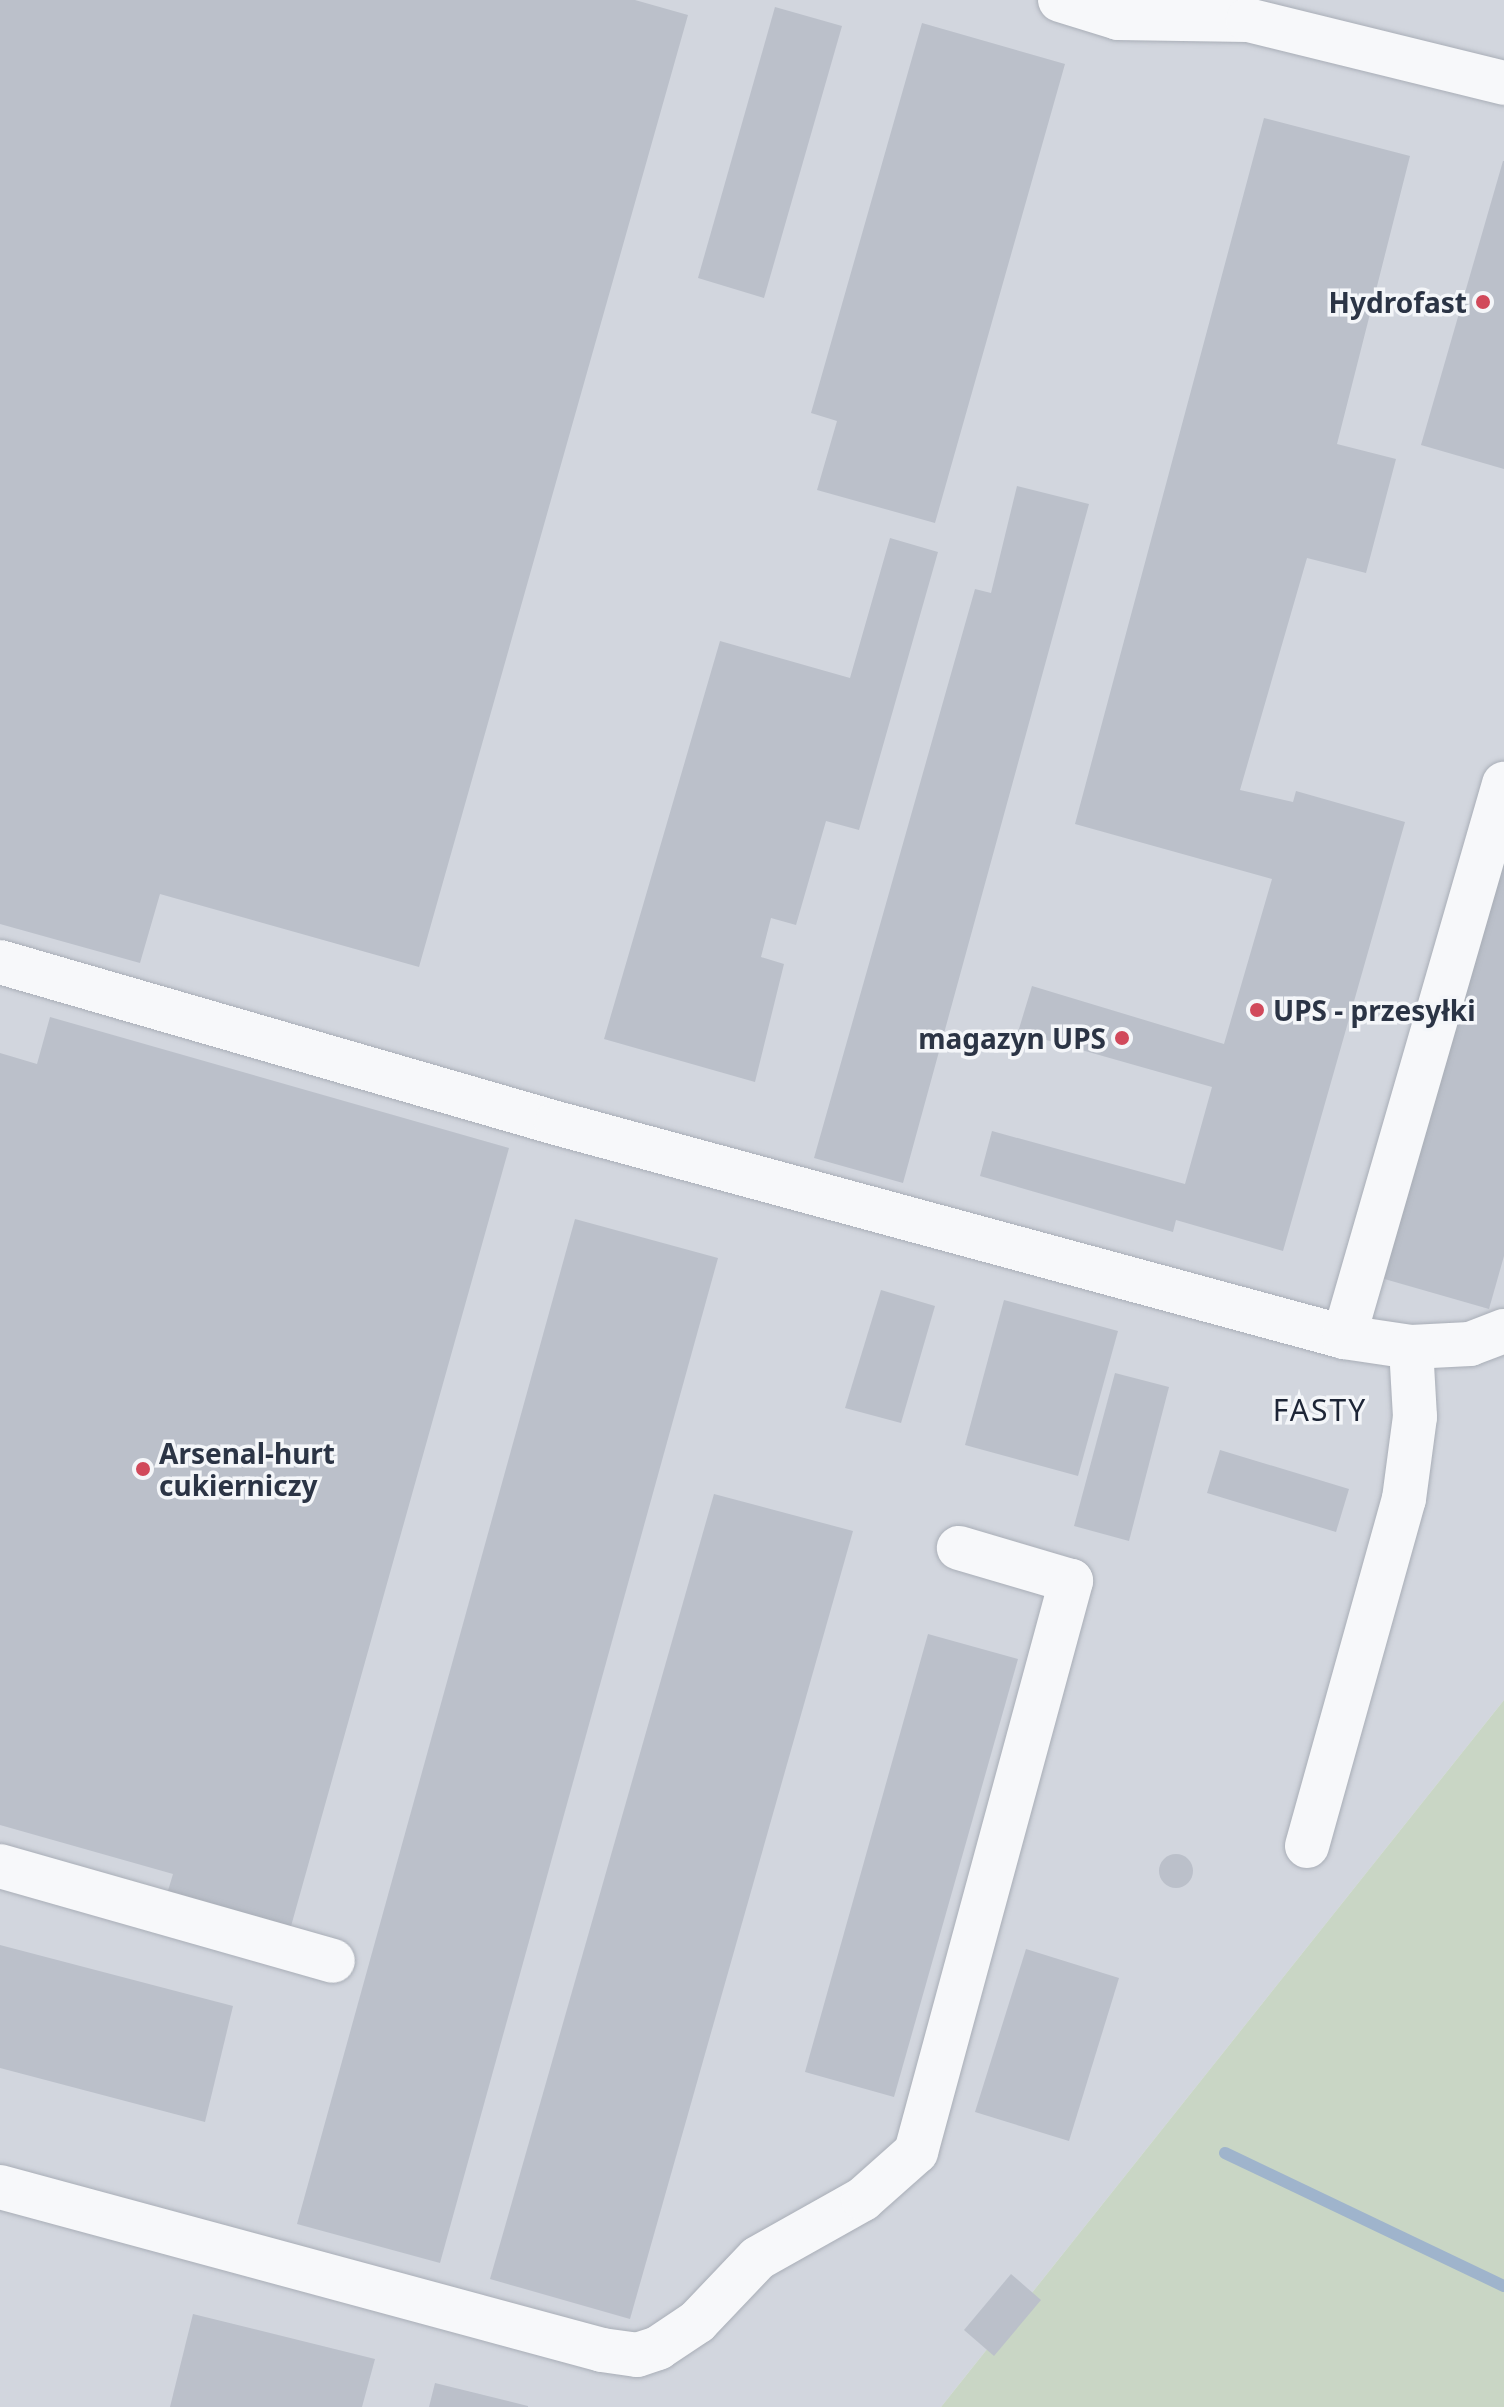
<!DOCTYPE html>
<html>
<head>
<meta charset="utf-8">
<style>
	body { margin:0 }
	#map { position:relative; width:1504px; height:2407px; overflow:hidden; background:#e4e7ec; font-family:"Noto Sans",sans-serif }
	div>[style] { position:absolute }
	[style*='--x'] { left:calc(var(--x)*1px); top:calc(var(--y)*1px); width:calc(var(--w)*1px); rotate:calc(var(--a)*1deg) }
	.built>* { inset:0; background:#d2d6de }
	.green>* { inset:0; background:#c9d6c5 }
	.stream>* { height:12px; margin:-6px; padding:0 6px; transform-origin:6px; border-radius:6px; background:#9fb4cc }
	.building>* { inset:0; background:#bbc0ca }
	.round { border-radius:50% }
	.roads { filter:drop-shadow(0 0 2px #a9aeb7) drop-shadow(0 0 2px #a9aeb7) }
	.minor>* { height:44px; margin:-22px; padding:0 22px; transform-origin:22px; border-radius:22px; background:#f7f8fa }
	.dots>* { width:22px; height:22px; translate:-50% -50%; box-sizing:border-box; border:4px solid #f4f6f9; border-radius:50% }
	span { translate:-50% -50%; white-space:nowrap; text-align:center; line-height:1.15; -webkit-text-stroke:7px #f4f6f9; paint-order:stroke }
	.poi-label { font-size:28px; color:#2b3445; font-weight:700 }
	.right { translate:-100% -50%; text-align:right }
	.left { translate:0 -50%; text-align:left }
	.neighbourhood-label { font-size:30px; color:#1d2536; letter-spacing:2px }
</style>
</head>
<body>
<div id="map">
	<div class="built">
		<i style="clip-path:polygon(0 0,1504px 0,1504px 1700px,941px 2407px,0 2407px)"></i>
	</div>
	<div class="green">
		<i style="clip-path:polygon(1504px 1700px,1504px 2407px,941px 2407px)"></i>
	</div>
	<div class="stream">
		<i style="--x:1225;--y:2153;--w:309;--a:25.5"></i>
	</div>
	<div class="building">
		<i style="clip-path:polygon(0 0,635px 0,688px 15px,419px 967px,160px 894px,140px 963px,0 924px)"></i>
		<i style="clip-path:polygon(775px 7px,842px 26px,764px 298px,698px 278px)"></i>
		<i style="clip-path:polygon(922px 23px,1065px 64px,935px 523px,817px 490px,837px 421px,811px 413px)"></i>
		<i style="clip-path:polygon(1264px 118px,1410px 156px,1337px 444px,1396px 459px,1366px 573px,1307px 558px,1240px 790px,1293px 802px,1296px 791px,1405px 822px,1283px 1251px,1176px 1220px,1173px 1232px,980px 1176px,992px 1131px,1185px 1184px,1212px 1087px,1018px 1032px,1032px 986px,1224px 1044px,1272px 879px,1075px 824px)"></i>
		<i style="clip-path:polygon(1503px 161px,1504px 161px,1504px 469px,1421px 445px)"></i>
		<i style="clip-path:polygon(1017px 486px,1089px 504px,903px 1183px,814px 1158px,975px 589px,991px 593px)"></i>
		<i style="clip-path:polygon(890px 538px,938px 552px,859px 830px,826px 821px,796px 925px,771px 918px,761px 957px,784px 964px,755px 1082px,604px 1039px,720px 641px,850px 678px)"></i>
		<i style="clip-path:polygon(1504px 846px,1504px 1256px,1489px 1309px,1381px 1278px)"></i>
		<i style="clip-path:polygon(50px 1017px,509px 1148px,288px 1937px,164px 1904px,173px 1874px,0 1825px,0 1053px,37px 1064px)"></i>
		<i style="clip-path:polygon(575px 1219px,718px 1258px,440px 2263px,297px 2224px)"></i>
		<i style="clip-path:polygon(881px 1290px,935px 1306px,901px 1423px,845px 1408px)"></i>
		<i style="clip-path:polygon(1004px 1300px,1118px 1331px,1078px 1476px,965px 1445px)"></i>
		<i style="clip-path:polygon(1115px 1373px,1169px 1387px,1129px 1541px,1074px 1526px)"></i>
		<i style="clip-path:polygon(1220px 1450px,1349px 1489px,1336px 1532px,1207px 1493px)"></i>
		<i style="clip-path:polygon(714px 1494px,853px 1531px,630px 2319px,490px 2279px)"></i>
		<i style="clip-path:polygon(928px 1634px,1018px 1659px,894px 2097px,805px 2072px)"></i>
		<i class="round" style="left:1159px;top:1854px;width:34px;height:34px"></i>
		<i style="clip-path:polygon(0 1945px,233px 2006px,205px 2122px,0 2068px)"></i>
		<i style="clip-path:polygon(1026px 1949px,1119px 1978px,1069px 2141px,975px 2112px)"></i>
		<i style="clip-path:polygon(1011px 2274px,1041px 2300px,994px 2356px,964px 2330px)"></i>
		<i style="clip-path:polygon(193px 2314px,375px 2359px,362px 2407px,170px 2407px)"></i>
		<i style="clip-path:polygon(435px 2383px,528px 2406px,528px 2407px,429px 2407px)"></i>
	</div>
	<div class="roads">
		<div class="minor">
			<i style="--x:1060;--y:0;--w:61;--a:17.2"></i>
			<i style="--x:1118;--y:18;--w:130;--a:0.9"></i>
			<i style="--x:1248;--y:20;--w:264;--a:13.8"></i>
			<i style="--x:0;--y:962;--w:579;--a:16.15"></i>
			<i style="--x:556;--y:1123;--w:817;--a:15.19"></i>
			<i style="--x:1344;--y:1337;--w:68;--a:8.5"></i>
			<i style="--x:1411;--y:1347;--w:59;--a:-2.9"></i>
			<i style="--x:1470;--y:1344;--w:36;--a:-21"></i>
			<i style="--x:1344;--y:1337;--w:576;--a:-73.86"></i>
			<i style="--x:1307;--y:1846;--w:360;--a:-74.4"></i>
			<i style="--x:1404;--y:1499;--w:83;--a:-82.4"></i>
			<i style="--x:1415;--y:1417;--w:70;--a:-93.3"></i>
			<i style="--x:0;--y:1866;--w:346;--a:15.9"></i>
			<i style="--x:0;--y:2187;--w:624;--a:15.15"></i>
			<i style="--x:602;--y:2350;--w:35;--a:8"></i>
			<i style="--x:637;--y:2355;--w:22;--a:-18"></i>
			<i style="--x:658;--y:2348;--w:47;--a:-33.7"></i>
			<i style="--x:697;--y:2322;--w:88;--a:-46.4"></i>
			<i style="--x:758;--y:2258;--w:120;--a:-29.3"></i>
			<i style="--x:863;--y:2199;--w:71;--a:-41.6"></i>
			<i style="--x:916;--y:2152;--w:592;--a:-74.81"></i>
			<i style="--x:1071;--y:1581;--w:117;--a:-163.6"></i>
		</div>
	</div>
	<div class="dots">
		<i style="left:1483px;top:302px;background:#d1495b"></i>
		<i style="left:1257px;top:1010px;background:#d1495b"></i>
		<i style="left:1122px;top:1038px;background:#d1495b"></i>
		<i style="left:143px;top:1469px;background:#d1495b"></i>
	</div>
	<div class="poi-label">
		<span class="right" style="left:1467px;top:302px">Hydrofast</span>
		<span class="left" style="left:1273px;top:1010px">UPS - przesyłki</span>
		<span class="right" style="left:1106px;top:1038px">magazyn UPS</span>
		<span class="left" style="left:159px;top:1469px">Arsenal-hurt<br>cukierniczy</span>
	</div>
	<div class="neighbourhood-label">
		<span style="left:1320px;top:1410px">FASTY</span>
	</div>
</div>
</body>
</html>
